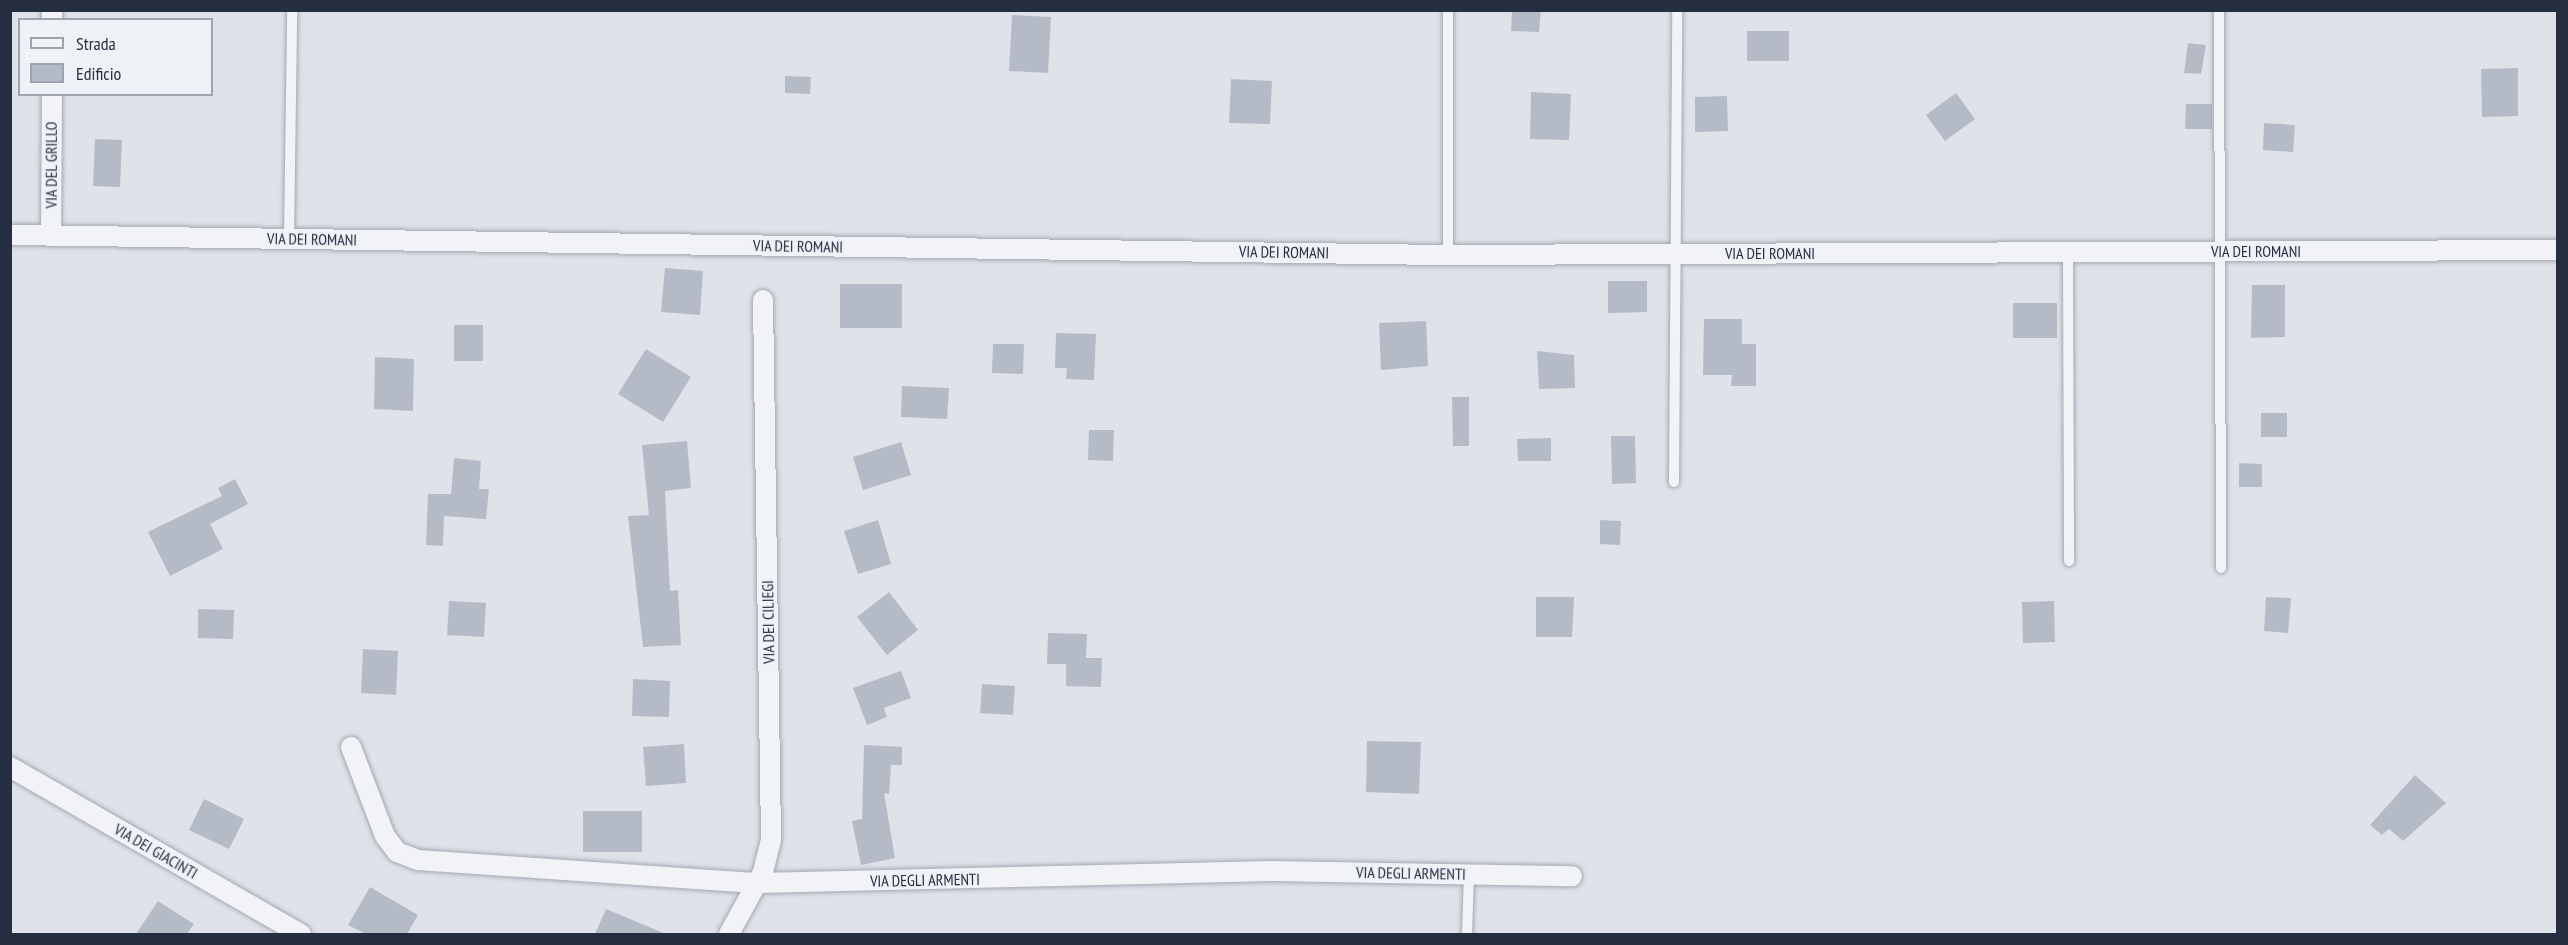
<!DOCTYPE html>
<html>
<head>
<meta charset="utf-8">
<style>
	body { margin:0 }
	#map { position:relative; width:2568px; height:945px; overflow:hidden; background:#dfe2e9; font-family:"PT Sans Narrow",sans-serif }
	div>[style] { position:absolute }
	[style*='--x'] { left:calc(var(--x)*1px); top:calc(var(--y)*1px); width:calc(var(--w)*1px); rotate:calc(var(--a)*1deg) }
	.building>* { inset:0; background:#b5bbc6 }
	.roads { filter:drop-shadow(0 0 2px #a4a8b3) drop-shadow(0 0 2px #a4a8b3) }
	.service>* { height:10px; margin:-5px; padding:0 5px; transform-origin:5px; border-radius:5px; background:#f2f3f7 }
	.minor>* { height:20px; margin:-10px; padding:0 10px; transform-origin:10px; border-radius:10px; background:#f2f3f7 }
	span { translate:-50% -50%; white-space:nowrap; text-align:center; line-height:1.15; -webkit-text-stroke:4.5px #eef1f6; paint-order:stroke }
	.street-label { font-size:16px; color:#262e41 }
	.frame { position:absolute; inset:0; border:12px solid #262e41; pointer-events:none }
	.legend { position:absolute; left:18px; top:18px; width:195px; height:78px; box-sizing:border-box; background:#eef1f6; border:2px solid #9ea3ae; margin:0; padding:8px 10px; list-style:none; font-size:18px; color:#262e41 }
	.legend li { display:flex; align-items:center; gap:12px; height:30px }
	.legend b { width:30px; border:2px solid #9ea3ae }
</style>
</head>
<body>
<div id="map">
	<div class="building">
		<i style="clip-path:polygon(1512px 10px,1541px 10px,1539px 32px,1511px 31px)"></i>
		<i style="clip-path:polygon(1012px 15px,1051px 17px,1048px 73px,1009px 71px)"></i>
		<i style="clip-path:polygon(1747px 31px,1789px 31px,1789px 61px,1747px 61px)"></i>
		<i style="clip-path:polygon(2188px 43px,2206px 45px,2201px 74px,2184px 73px)"></i>
		<i style="clip-path:polygon(2518px 68px,2518px 116px,2482px 117px,2481px 69px)"></i>
		<i style="clip-path:polygon(785px 76px,811px 77px,810px 94px,785px 93px)"></i>
		<i style="clip-path:polygon(1231px 79px,1272px 81px,1270px 124px,1229px 123px)"></i>
		<i style="clip-path:polygon(1531px 92px,1571px 94px,1569px 140px,1530px 139px)"></i>
		<i style="clip-path:polygon(1956px 93px,1975px 119px,1945px 141px,1926px 115px)"></i>
		<i style="clip-path:polygon(1727px 96px,1728px 131px,1695px 132px,1695px 97px)"></i>
		<i style="clip-path:polygon(2186px 104px,2212px 104px,2212px 129px,2185px 129px)"></i>
		<i style="clip-path:polygon(2264px 123px,2295px 125px,2293px 152px,2263px 150px)"></i>
		<i style="clip-path:polygon(95px 139px,122px 140px,120px 187px,93px 186px)"></i>
		<i style="clip-path:polygon(665px 268px,703px 271px,700px 315px,661px 312px)"></i>
		<i style="clip-path:polygon(1608px 281px,1647px 281px,1647px 312px,1608px 313px)"></i>
		<i style="clip-path:polygon(840px 284px,902px 284px,902px 328px,840px 328px)"></i>
		<i style="clip-path:polygon(2252px 285px,2285px 285px,2285px 337px,2251px 338px)"></i>
		<i style="clip-path:polygon(2013px 303px,2057px 303px,2057px 338px,2013px 338px)"></i>
		<i style="clip-path:polygon(1704px 319px,1742px 319px,1742px 344px,1756px 344px,1756px 386px,1731px 386px,1732px 375px,1703px 375px)"></i>
		<i style="clip-path:polygon(1426px 321px,1428px 366px,1381px 370px,1379px 323px)"></i>
		<i style="clip-path:polygon(454px 325px,483px 325px,483px 361px,454px 361px)"></i>
		<i style="clip-path:polygon(1056px 333px,1096px 334px,1094px 380px,1066px 379px,1067px 368px,1055px 368px)"></i>
		<i style="clip-path:polygon(993px 344px,1024px 344px,1023px 374px,992px 373px)"></i>
		<i style="clip-path:polygon(646px 349px,691px 377px,663px 422px,618px 394px)"></i>
		<i style="clip-path:polygon(1537px 351px,1574px 355px,1575px 388px,1539px 389px)"></i>
		<i style="clip-path:polygon(375px 357px,414px 359px,413px 411px,374px 409px)"></i>
		<i style="clip-path:polygon(902px 386px,949px 388px,947px 419px,901px 417px)"></i>
		<i style="clip-path:polygon(1452px 397px,1469px 397px,1469px 446px,1453px 446px)"></i>
		<i style="clip-path:polygon(2261px 413px,2287px 413px,2287px 437px,2261px 437px)"></i>
		<i style="clip-path:polygon(1089px 430px,1114px 430px,1113px 461px,1088px 460px)"></i>
		<i style="clip-path:polygon(1611px 436px,1635px 436px,1636px 483px,1612px 484px)"></i>
		<i style="clip-path:polygon(1551px 438px,1551px 461px,1518px 461px,1517px 439px)"></i>
		<i style="clip-path:polygon(687px 441px,691px 488px,665px 491px,670px 591px,678px 590px,681px 645px,643px 647px,628px 516px,649px 515px,642px 445px)"></i>
		<i style="clip-path:polygon(901px 442px,911px 475px,863px 490px,853px 457px)"></i>
		<i style="clip-path:polygon(454px 458px,481px 461px,479px 489px,489px 489px,486px 519px,444px 516px,443px 546px,426px 545px,428px 494px,451px 494px)"></i>
		<i style="clip-path:polygon(2239px 463px,2262px 464px,2262px 487px,2239px 487px)"></i>
		<i style="clip-path:polygon(235px 479px,248px 504px,210px 524px,223px 549px,170px 576px,148px 532px,222px 496px,218px 488px)"></i>
		<i style="clip-path:polygon(878px 520px,891px 564px,858px 574px,844px 531px)"></i>
		<i style="clip-path:polygon(1600px 520px,1621px 521px,1620px 545px,1600px 544px)"></i>
		<i style="clip-path:polygon(889px 592px,918px 630px,887px 655px,857px 617px)"></i>
		<i style="clip-path:polygon(1536px 597px,1574px 597px,1572px 637px,1536px 637px)"></i>
		<i style="clip-path:polygon(2266px 597px,2291px 598px,2288px 633px,2264px 631px)"></i>
		<i style="clip-path:polygon(449px 601px,486px 603px,484px 637px,447px 635px)"></i>
		<i style="clip-path:polygon(2054px 601px,2055px 642px,2023px 643px,2022px 602px)"></i>
		<i style="clip-path:polygon(198px 609px,234px 610px,233px 639px,198px 638px)"></i>
		<i style="clip-path:polygon(1048px 633px,1087px 634px,1086px 658px,1102px 658px,1101px 687px,1066px 686px,1066px 664px,1047px 664px)"></i>
		<i style="clip-path:polygon(363px 649px,398px 651px,396px 695px,361px 693px)"></i>
		<i style="clip-path:polygon(901px 671px,911px 698px,884px 708px,887px 717px,867px 725px,853px 688px)"></i>
		<i style="clip-path:polygon(633px 679px,670px 681px,669px 717px,632px 716px)"></i>
		<i style="clip-path:polygon(982px 684px,1015px 686px,1013px 715px,980px 713px)"></i>
		<i style="clip-path:polygon(1367px 741px,1421px 742px,1419px 794px,1366px 792px)"></i>
		<i style="clip-path:polygon(684px 744px,686px 783px,646px 786px,643px 747px)"></i>
		<i style="clip-path:polygon(864px 745px,902px 747px,902px 765px,891px 765px,889px 794px,884px 793px,895px 858px,861px 865px,852px 821px,862px 819px)"></i>
		<i style="clip-path:polygon(2415px 775px,2446px 803px,2403px 841px,2389px 829px,2382px 835px,2370px 825px)"></i>
		<i style="clip-path:polygon(204px 799px,244px 819px,229px 849px,189px 830px)"></i>
		<i style="clip-path:polygon(583px 811px,642px 811px,642px 852px,583px 852px)"></i>
		<i style="clip-path:polygon(370px 887px,418px 915px,407px 934px,366px 934px,348px 925px)"></i>
		<i style="clip-path:polygon(158px 901px,194px 924px,187px 934px,136px 934px)"></i>
		<i style="clip-path:polygon(606px 909px,666px 934px,595px 934px)"></i>
	</div>
	<div class="roads">
		<div class="service">
			<i style="--x:2219;--y:10;--w:558;--a:89.79"></i>
			<i style="--x:289;--y:239;--w:229;--a:-89.2"></i>
			<i style="--x:2068;--y:252;--w:309;--a:89.8"></i>
			<i style="--x:1448;--y:255;--w:245;--a:-90"></i>
			<i style="--x:1674;--y:482;--w:472;--a:-89.6"></i>
			<i style="--x:1467;--y:934;--w:60;--a:-88.1"></i>
		</div>
		<div class="minor">
			<i style="--x:52;--y:20;--w:10;--a:-90"></i>
			<i style="--x:10;--y:235;--w:1438;--a:0.8"></i>
			<i style="--x:1448;--y:255;--w:1110;--a:-0.26"></i>
			<i style="--x:51;--y:236;--w:142;--a:-89.6"></i>
			<i style="--x:351;--y:747;--w:95;--a:69.1"></i>
			<i style="--x:385;--y:836;--w:20;--a:53"></i>
			<i style="--x:397;--y:852;--w:22;--a:21"></i>
			<i style="--x:418;--y:860;--w:341;--a:3.9"></i>
			<i style="--x:758;--y:883;--w:514;--a:-1.34"></i>
			<i style="--x:1272;--y:871;--w:300;--a:1"></i>
			<i style="--x:10;--y:767;--w:336;--a:29.9"></i>
			<i style="--x:729;--y:934;--w:71;--a:-61.3"></i>
			<i style="--x:763;--y:872;--w:34;--a:-76"></i>
			<i style="--x:771;--y:839;--w:539;--a:-90.85"></i>
		</div>
	</div>
	<div class="street-label">
		<span style="left:51px;top:165px;rotate:-90deg">VIA DEL GRILLO</span>
		<span style="left:312px;top:239px;rotate:1deg">VIA DEI ROMANI</span>
		<span style="left:798px;top:246px;rotate:1deg">VIA DEI ROMANI</span>
		<span style="left:2256px;top:251px">VIA DEI ROMANI</span>
		<span style="left:1284px;top:252px;rotate:1deg">VIA DEI ROMANI</span>
		<span style="left:1770px;top:253px">VIA DEI ROMANI</span>
		<span style="left:768px;top:622px;rotate:-91deg">VIA DEI CILIEGI</span>
		<span style="left:156px;top:851px;rotate:30deg">VIA DEI GIACINTI</span>
		<span style="left:1411px;top:873px;rotate:1deg">VIA DEGLI ARMENTI</span>
		<span style="left:925px;top:880px;rotate:-1deg">VIA DEGLI ARMENTI</span>
	</div>
	<div class="frame"></div>
	<ul class="legend">
	<li><b style="height:8px;background:#f2f3f7"></b>Strada</li>
	<li><b style="height:16px;background:#b5bbc6"></b>Edificio</li>
	</ul>
</div>
</body>
</html>
